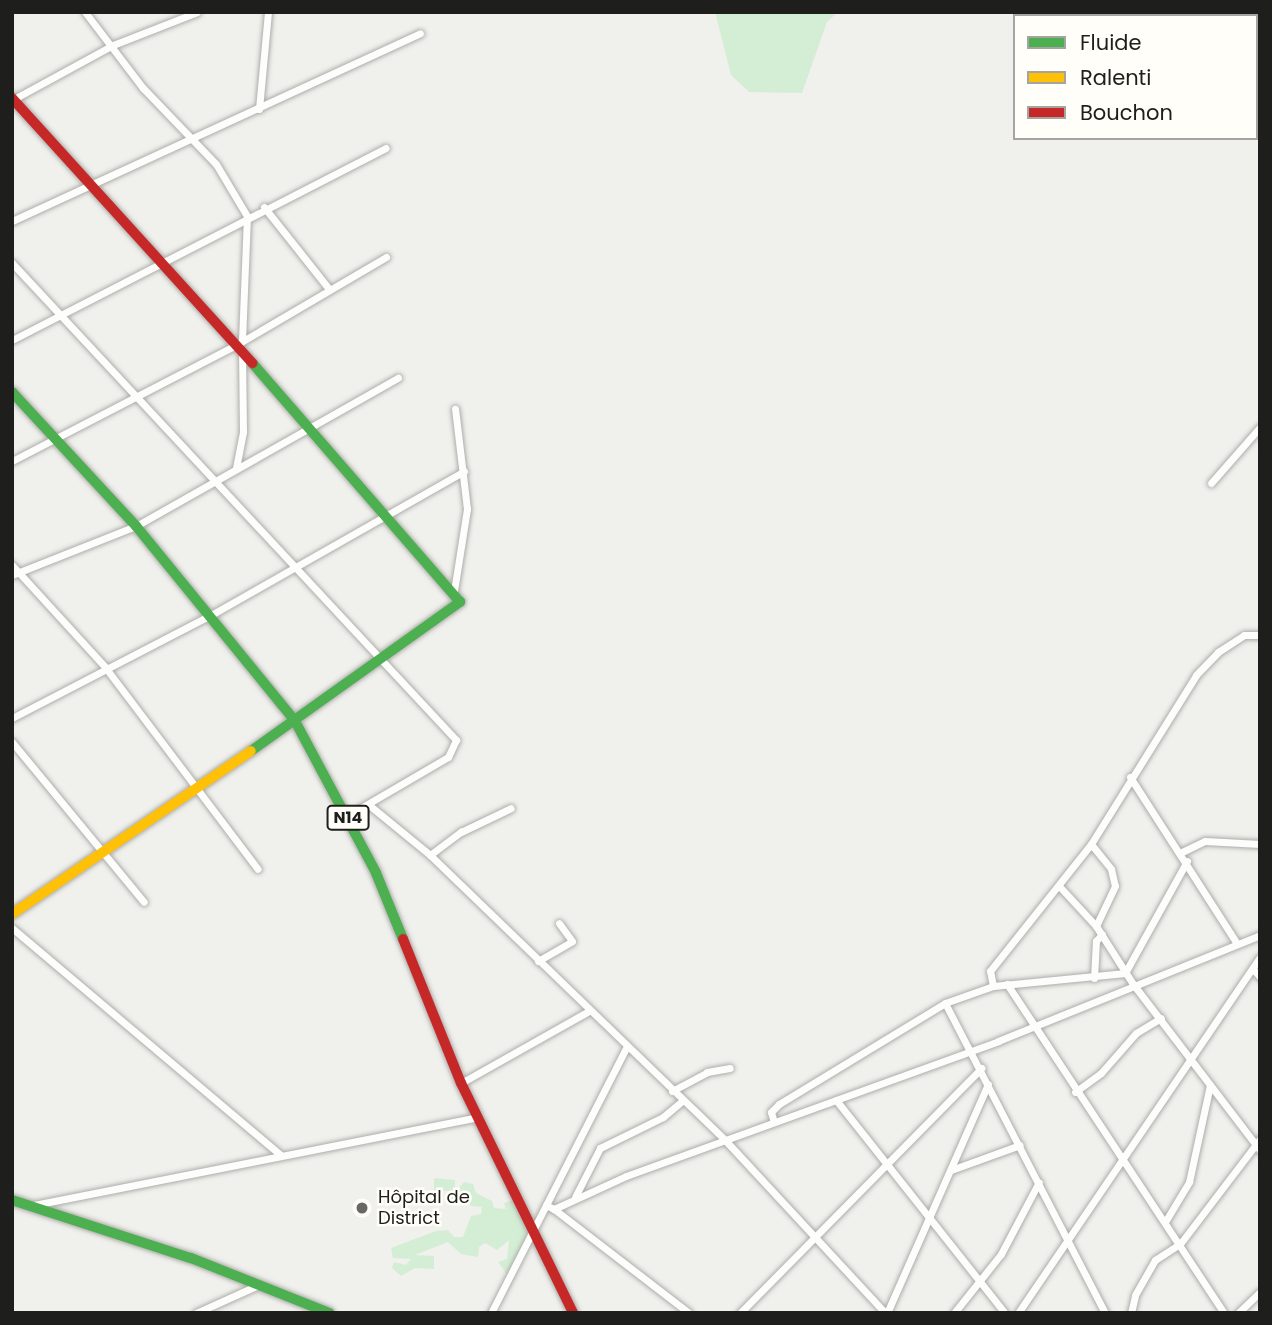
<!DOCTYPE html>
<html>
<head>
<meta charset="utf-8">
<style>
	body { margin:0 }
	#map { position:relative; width:1272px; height:1325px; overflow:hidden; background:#f0f0ec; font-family:Poppins,sans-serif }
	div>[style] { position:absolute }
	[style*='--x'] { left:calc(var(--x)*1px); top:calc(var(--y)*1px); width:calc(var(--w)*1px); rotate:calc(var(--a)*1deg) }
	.green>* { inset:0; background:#d4eed5 }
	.roads { filter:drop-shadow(0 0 2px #aeadab) drop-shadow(0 0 2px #aeadab) }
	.street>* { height:7px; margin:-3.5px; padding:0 3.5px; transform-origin:3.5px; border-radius:3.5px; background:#fdfdfc }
	.fast>* { height:10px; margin:-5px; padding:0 5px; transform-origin:5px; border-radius:5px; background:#4caf50 }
	.slow>* { height:10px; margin:-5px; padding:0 5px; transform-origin:5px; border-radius:5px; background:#ffc107 }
	.jam>* { height:10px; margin:-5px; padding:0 5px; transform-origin:5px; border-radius:5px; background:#c62828 }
	.dots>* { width:19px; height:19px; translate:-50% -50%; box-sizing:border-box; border:4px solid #fffef9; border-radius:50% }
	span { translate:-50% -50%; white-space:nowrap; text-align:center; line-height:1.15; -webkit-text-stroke:5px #fffef9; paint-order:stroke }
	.shield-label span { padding:2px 5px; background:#fffef9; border:2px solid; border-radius:5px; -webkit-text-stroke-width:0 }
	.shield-label { font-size:16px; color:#1e1e1c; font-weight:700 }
	.poi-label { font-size:18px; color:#1e1e1c }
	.left { translate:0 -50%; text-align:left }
	.frame { position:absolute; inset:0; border:14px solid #1e1e1c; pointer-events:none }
	.legend { position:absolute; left:1013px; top:14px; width:245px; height:126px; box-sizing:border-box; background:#fffef9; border:2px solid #a5a4a1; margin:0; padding:9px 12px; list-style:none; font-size:21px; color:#1e1e1c }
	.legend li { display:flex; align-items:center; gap:14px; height:35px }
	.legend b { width:35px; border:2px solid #a5a4a1 }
</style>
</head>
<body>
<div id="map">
	<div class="green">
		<i style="clip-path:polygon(715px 12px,838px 12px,827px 22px,802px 93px,749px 92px,731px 75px)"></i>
		<i style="clip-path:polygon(434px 1178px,455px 1180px,455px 1193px,464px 1182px,473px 1184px,476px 1193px,492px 1201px,494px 1208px,506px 1209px,504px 1203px,514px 1200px,532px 1227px,508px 1276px,498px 1262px,507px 1259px,509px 1240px,497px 1250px,485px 1243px,479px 1247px,478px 1257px,461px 1254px,448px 1242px,415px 1255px,434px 1256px,434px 1269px,415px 1268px,401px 1276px,392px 1268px,394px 1262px,406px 1265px,411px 1259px,393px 1258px,391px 1248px,436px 1231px,448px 1230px,454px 1237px,463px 1237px,471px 1216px,481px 1214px,482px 1207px,471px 1206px,466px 1196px,451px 1203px,449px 1191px,434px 1190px)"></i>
	</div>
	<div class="roads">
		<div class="street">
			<i style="--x:85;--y:12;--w:96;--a:52.7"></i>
			<i style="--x:143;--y:88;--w:105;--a:46.2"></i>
			<i style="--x:216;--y:164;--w:61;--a:59.2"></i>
			<i style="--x:247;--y:216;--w:125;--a:92.3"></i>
			<i style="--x:12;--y:100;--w:115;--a:-28.6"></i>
			<i style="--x:113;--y:45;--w:90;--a:-21.4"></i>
			<i style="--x:259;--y:109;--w:97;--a:-84.7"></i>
			<i style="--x:264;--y:207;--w:105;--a:51.6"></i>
			<i style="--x:12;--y:221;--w:449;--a:-24.7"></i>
			<i style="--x:12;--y:263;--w:652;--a:47.05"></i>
			<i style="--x:456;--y:740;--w:19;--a:115"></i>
			<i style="--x:448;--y:757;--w:117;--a:149.7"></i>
			<i style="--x:12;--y:340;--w:420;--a:-27.2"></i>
			<i style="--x:12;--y:461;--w:252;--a:-27.4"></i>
			<i style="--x:236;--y:345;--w:174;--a:-30.4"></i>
			<i style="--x:236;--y:468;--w:37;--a:-79"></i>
			<i style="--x:243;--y:432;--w:81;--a:-90.7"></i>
			<i style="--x:1211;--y:483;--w:74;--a:-48.8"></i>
			<i style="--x:12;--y:565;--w:138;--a:47.6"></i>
			<i style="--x:105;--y:667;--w:253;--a:52.9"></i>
			<i style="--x:12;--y:575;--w:133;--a:-21.6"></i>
			<i style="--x:136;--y:526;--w:301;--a:-29.5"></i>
			<i style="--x:454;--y:591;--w:83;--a:-81"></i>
			<i style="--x:467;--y:509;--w:101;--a:-96.8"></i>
			<i style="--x:12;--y:718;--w:224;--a:-27.4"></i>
			<i style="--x:211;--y:615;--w:291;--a:-29.6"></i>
			<i style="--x:12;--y:742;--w:207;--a:50.5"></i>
			<i style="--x:1130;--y:777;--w:196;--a:57.3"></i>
			<i style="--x:369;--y:805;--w:79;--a:39.3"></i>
			<i style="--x:430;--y:855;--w:410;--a:44"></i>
			<i style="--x:725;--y:1140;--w:236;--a:47.2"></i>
			<i style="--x:1091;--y:844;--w:32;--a:51"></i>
			<i style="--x:1111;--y:869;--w:17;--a:77"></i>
			<i style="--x:1115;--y:886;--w:44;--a:115.4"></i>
			<i style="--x:1182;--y:852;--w:25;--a:-26"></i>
			<i style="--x:1205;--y:841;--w:55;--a:3.1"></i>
			<i style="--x:430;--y:855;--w:39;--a:-37"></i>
			<i style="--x:461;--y:832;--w:55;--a:-25.6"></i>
			<i style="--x:1060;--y:887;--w:53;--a:47.3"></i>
			<i style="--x:1096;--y:926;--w:69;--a:57.5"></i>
			<i style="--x:1133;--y:984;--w:209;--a:52.6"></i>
			<i style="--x:12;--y:928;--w:352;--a:40.2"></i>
			<i style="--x:538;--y:961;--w:39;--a:-30"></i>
			<i style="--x:572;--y:941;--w:22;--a:-126"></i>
			<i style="--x:1253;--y:969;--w:11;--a:49"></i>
			<i style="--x:1094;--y:978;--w:37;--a:-87"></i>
			<i style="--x:1096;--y:941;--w:9;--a:-49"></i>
			<i style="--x:1007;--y:984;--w:394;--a:56.6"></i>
			<i style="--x:993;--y:986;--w:15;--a:-101"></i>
			<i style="--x:990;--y:971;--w:162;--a:-51.5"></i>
			<i style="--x:1091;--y:844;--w:199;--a:-58.1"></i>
			<i style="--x:1196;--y:675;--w:32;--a:-46"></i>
			<i style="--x:1218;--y:652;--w:31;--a:-33"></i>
			<i style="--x:1244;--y:635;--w:16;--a:0"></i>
			<i style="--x:945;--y:1003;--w:349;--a:62.7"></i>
			<i style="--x:461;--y:1083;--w:147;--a:-29.4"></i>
			<i style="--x:672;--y:1091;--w:40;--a:-28"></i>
			<i style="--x:707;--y:1072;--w:23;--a:-10"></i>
			<i style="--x:1075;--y:1092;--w:32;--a:-36"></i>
			<i style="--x:1101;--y:1073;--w:53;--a:-48.8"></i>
			<i style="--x:1136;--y:1033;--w:29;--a:-31"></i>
			<i style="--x:836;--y:1100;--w:272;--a:51.6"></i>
			<i style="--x:774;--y:1122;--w:10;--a:-107"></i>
			<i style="--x:771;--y:1112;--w:11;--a:-45"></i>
			<i style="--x:779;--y:1104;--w:194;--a:-31.3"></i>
			<i style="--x:945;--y:1003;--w:51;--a:-19.5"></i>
			<i style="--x:993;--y:986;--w:133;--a:-5.6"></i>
			<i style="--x:1125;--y:973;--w:128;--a:-61"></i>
			<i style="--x:951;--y:1170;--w:73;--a:-19.9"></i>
			<i style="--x:575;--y:1197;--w:55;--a:-63"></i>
			<i style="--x:600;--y:1148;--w:70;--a:-26.2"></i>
			<i style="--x:663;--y:1117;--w:25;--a:-40"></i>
			<i style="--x:34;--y:1205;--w:452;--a:-11.2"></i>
			<i style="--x:546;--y:1205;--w:9;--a:27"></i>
			<i style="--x:554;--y:1209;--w:79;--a:-24.6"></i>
			<i style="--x:626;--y:1176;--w:396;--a:-19.9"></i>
			<i style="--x:998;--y:1041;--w:283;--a:-22"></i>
			<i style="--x:554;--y:1209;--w:170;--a:37.6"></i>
			<i style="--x:1165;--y:1222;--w:47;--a:-59"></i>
			<i style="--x:1189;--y:1182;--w:99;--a:-77.8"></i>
			<i style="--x:196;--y:1313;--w:66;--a:-24.2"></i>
			<i style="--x:491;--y:1313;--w:297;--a:-63"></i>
			<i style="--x:740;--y:1313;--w:344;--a:-45.4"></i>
			<i style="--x:887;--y:1313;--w:250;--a:-66.2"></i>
			<i style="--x:954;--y:1313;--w:75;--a:-51.5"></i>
			<i style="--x:1001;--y:1254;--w:81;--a:-62.2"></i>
			<i style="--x:1018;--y:1313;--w:430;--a:-55.8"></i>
			<i style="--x:1131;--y:1313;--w:18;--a:-77"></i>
			<i style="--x:1135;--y:1295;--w:40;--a:-60.3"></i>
			<i style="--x:1155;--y:1260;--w:30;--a:-33"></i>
			<i style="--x:1180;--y:1244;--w:132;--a:-52.7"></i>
			<i style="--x:1238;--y:1313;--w:30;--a:-44"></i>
		</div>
		<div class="fast">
			<i style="--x:12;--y:392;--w:183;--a:47.2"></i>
			<i style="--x:136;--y:526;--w:252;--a:50.8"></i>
			<i style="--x:295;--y:721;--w:172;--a:61.9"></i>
			<i style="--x:376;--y:873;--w:71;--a:67.8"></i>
			<i style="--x:251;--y:751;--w:257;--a:-35.5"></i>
			<i style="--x:460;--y:602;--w:317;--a:-131"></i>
			<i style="--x:12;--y:1200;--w:188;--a:18"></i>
			<i style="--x:191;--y:1258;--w:149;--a:21.7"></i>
		</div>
		<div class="slow">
			<i style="--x:12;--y:914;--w:289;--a:-34.3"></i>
		</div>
		<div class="jam">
			<i style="--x:12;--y:98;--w:358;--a:47.8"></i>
			<i style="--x:403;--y:939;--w:155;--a:68.1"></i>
			<i style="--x:461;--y:1083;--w:256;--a:64"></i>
		</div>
	</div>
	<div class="dots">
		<i style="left:362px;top:1208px;background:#686865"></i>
	</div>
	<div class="shield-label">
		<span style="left:348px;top:818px">N14</span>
	</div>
	<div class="poi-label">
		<span class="left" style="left:378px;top:1208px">Hôpital de<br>District</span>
	</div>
	<div class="frame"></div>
	<ul class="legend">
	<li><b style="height:9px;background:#4caf50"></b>Fluide</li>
	<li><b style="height:9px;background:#ffc107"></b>Ralenti</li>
	<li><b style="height:9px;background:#c62828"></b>Bouchon</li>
	</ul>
</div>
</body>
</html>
